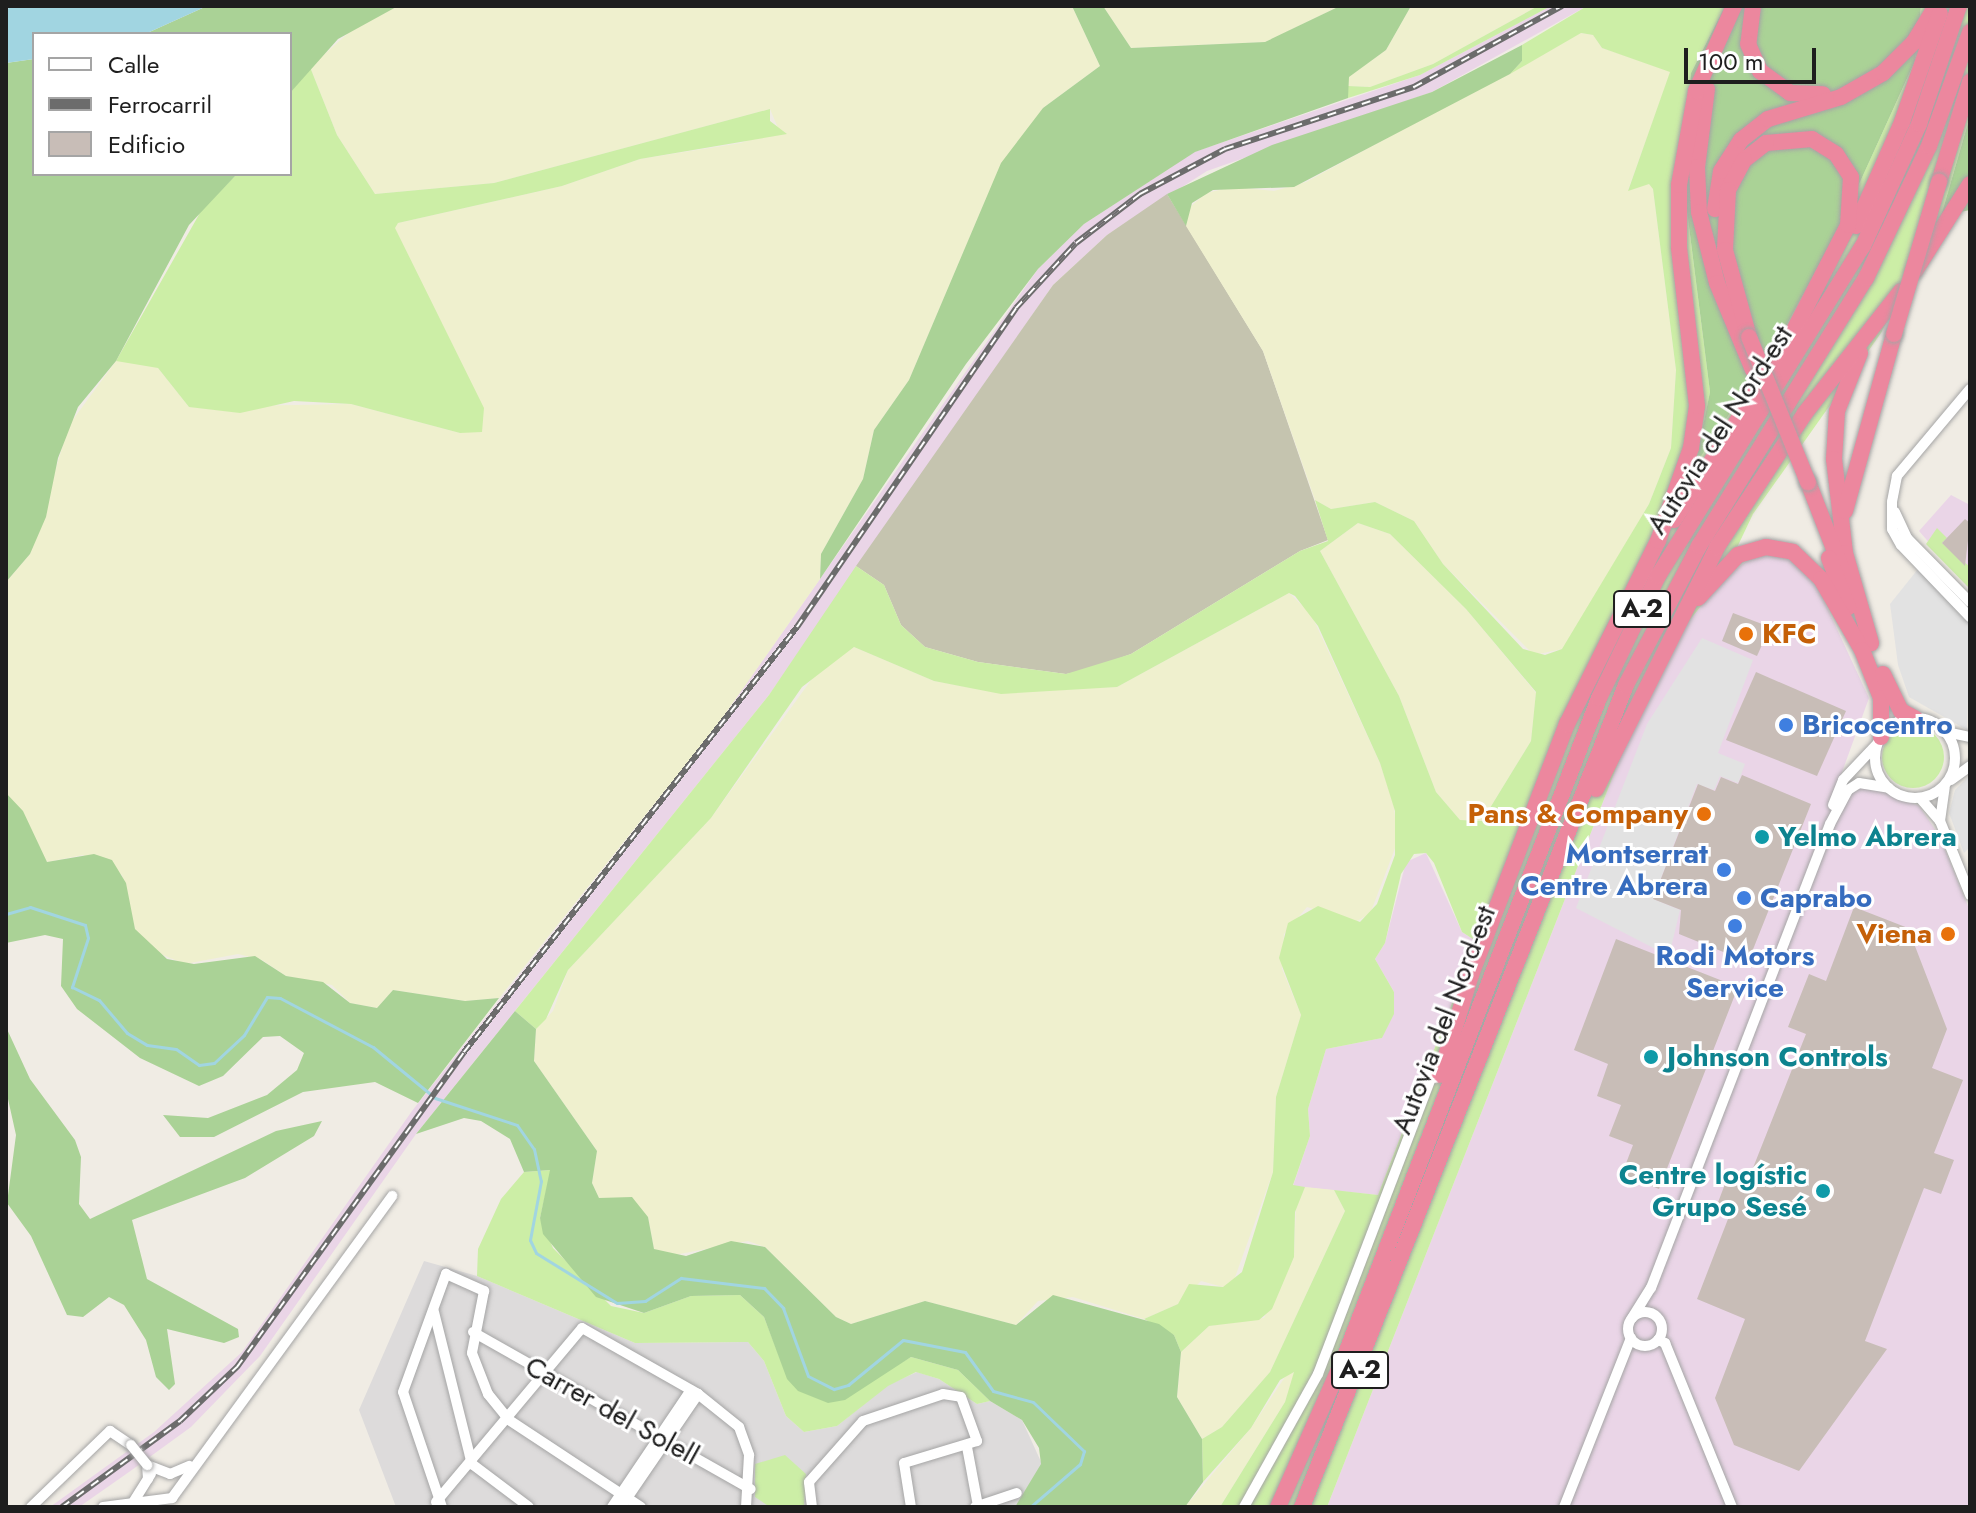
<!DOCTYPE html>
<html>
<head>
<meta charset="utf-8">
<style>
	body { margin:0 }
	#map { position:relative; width:1976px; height:1513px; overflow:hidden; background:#f0ece4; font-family:Jost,sans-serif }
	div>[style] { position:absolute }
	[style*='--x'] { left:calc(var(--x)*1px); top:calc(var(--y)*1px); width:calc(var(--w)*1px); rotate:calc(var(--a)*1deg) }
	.residential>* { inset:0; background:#dddbdb }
	.industrial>* { inset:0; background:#ead5e7 }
	.construction>* { inset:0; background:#c5c4af }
	.farmland>* { inset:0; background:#eff0ce }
	.grass>* { inset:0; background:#cceea6 }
	.round { border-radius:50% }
	.forest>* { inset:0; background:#aad296 }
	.parking>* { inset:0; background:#e2e2e2 }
	.water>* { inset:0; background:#a1d5e1 }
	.stream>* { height:3px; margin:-1.5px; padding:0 1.5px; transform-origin:1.5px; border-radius:1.5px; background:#a1d5e1 }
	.building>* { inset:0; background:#c8bdb7 }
	.roads { filter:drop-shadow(0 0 2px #a5a5a5) drop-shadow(0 0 2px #a5a5a5) }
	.minor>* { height:10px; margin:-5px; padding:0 5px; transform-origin:5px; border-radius:5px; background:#fff }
	.minor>.ring { margin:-5px; padding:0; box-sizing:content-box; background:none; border:10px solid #fff; border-radius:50% }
	.highway>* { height:16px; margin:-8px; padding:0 8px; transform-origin:8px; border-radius:8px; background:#ec879e }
	.rail>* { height:6px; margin-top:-3px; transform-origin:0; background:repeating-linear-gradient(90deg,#fff 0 9px,#6c6c6c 0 18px); box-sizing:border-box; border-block:2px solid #6c6c6c }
	.bridges { filter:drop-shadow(0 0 2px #a5a5a5) drop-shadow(0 0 2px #a5a5a5) }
	.minor-bridge>* { height:10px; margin:-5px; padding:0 5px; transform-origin:5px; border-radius:5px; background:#fff }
	.highway-bridge>* { height:16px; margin:-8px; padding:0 8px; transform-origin:8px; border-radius:8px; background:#ec879e }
	.dots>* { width:22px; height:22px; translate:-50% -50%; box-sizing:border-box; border:4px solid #fff; border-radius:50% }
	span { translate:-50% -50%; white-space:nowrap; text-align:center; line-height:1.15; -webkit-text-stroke:6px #fff; paint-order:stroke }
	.shield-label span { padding:2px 6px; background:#fff; border:2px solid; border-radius:6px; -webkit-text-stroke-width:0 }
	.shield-label { font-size:26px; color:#1e1e1e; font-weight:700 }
	.street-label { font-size:28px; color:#1e1e1e }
	.food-label { font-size:28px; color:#c56008; font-weight:700 }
	.left { translate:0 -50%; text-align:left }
	.right { translate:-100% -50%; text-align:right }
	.shop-label { font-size:28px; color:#366cbe; font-weight:700 }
	.culture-label { font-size:28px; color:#0d838f; font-weight:700 }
	.frame { position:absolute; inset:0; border:8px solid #1e1e1e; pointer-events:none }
	.legend { position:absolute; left:32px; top:32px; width:260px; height:144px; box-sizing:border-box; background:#fff; border:2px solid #a5a5a5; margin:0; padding:10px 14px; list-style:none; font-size:24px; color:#1e1e1e }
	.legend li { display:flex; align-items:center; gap:16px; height:40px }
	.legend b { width:40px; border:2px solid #a5a5a5 }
	.scale { position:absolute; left:1684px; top:48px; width:132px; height:36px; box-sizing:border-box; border:4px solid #1e1e1e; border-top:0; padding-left:10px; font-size:24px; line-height:28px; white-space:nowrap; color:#1e1e1e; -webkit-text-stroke:6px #fff; paint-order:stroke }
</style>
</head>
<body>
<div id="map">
	<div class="residential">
		<i style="clip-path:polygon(424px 1261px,477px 1276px,635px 1343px,748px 1342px,764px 1361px,786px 1416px,804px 1432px,837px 1426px,888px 1385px,917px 1372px,939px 1379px,977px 1404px,990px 1401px,1022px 1420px,1042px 1464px,1015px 1507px,396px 1507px,359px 1410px)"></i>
	</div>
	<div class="industrial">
		<i style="clip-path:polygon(1551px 6px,1587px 6px,1432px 92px,1207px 171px,1107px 235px,1053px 285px,769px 695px,416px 1134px,260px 1356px,191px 1427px,129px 1472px,79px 1507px,50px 1507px,154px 1432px,242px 1352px,412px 1111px,718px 724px,1038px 269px,1084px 224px,1194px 152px,1420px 75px)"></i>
		<i style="clip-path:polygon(1951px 495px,1970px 505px,1970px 590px,1919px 531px)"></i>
		<i style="clip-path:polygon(1775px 555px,1794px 562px,1817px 586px,1869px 698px,1838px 783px,1855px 790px,1869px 785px,1919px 806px,1939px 835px,1970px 911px,1970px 1507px,1327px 1507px,1635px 720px,1685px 626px,1721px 581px,1752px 557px)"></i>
		<i style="clip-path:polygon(1426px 853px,1462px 932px,1476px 941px,1378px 1195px,1293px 1186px,1310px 1136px,1308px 1109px,1326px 1049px,1382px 1038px,1394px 992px,1375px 959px,1385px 943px,1406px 862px)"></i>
	</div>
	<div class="construction">
		<i style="clip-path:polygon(1167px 194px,1263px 351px,1328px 540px,1300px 551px,1131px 654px,1087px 670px,1066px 674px,978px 662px,925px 647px,901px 625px,884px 585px,856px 566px,1053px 285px,1107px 235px)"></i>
	</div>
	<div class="farmland">
		<i style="clip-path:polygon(398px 6px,1072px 6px,1100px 66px,1043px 108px,992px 185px,909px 380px,874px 430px,863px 479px,821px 554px,820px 579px,718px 724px,499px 998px,465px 1001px,393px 990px,377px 1008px,350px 1003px,332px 985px,286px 976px,262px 960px,238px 954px,185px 964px,151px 950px,135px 929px,122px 875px,83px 855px,47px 862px,6px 793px,6px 582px,30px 554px,69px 425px,116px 361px,139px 360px,158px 368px,189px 407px,351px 404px,460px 433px,394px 227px,398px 223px,562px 186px,640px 159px,741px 143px,778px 128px,770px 109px,494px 183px,375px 194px,337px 135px,310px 67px,354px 28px)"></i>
		<i style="clip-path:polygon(1103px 6px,1340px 6px,1266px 42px,1131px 48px)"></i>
		<i style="clip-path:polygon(1411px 6px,1538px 6px,1433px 64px,1370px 87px,1348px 86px,1348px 77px,1386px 50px)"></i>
		<i style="clip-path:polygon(1580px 33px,1593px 35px,1602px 48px,1671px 71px,1628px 190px,1649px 183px,1653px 189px,1676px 370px,1671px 448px,1649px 504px,1570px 639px,1562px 649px,1534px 655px,1443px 564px,1414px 521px,1375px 502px,1331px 509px,1315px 500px,1263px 351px,1186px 226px,1189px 208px,1206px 193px,1233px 187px,1274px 191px,1306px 182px)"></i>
		<i style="clip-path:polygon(1358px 523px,1390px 534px,1466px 609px,1536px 693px,1531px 741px,1482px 821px,1460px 820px,1436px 792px,1399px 696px,1320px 551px)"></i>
		<i style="clip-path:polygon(1289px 593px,1311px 614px,1380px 763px,1394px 805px,1397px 843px,1370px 914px,1355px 922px,1307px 907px,1284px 934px,1282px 969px,1301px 1015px,1276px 1097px,1273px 1172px,1234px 1280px,1223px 1287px,1201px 1281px,1178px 1304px,1144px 1319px,1073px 1297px,1038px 1301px,1016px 1325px,925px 1301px,851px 1324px,836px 1317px,765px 1247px,748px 1241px,669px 1256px,654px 1249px,648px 1217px,616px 1199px,599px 1198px,592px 1183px,597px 1151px,534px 1061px,536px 1029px,553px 1011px,568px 970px,711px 818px,817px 672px,854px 647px,934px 681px,989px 691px,1117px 687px)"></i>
		<i style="clip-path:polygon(1305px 1187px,1334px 1190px,1345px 1211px,1270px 1372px,1222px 1427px,1202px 1439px,1177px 1397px,1181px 1352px,1209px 1326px,1264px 1318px,1294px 1257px,1296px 1205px)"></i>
		<i style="clip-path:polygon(1289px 1371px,1295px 1373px,1285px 1402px,1220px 1507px,1185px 1507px,1251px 1428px)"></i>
	</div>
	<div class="grass">
		<i style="clip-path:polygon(1538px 6px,1551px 6px,1420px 75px,1348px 98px,1348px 86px,1370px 87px,1433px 64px)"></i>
		<i style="clip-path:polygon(evenodd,1587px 6px,1725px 6px,1691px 73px,1685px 195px,1710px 392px,1696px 463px,1776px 345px,1840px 226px,1915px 61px,1921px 6px,1970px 6px,1970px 116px,1941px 216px,1881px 333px,1753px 514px,1721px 581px,1685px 626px,1635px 720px,1327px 1507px,1220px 1507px,1285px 1402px,1294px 1372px,1280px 1380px,1251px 1428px,1203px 1482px,1202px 1439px,1222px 1427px,1270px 1372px,1345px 1211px,1334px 1190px,1378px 1195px,1476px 941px,1462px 932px,1434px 863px,1426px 853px,1414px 854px,1401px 874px,1385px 943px,1375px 959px,1394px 992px,1394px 1014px,1382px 1038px,1326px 1049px,1308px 1109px,1310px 1136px,1293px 1185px,1305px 1187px,1295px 1212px,1294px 1257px,1272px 1309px,1259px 1320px,1209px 1326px,1181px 1352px,1174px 1335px,1144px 1319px,1178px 1304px,1189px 1284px,1223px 1287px,1242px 1272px,1273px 1172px,1276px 1097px,1301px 1015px,1279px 958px,1288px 923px,1318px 906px,1360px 922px,1377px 904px,1395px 855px,1395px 811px,1380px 763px,1318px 626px,1295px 596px,1289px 593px,1117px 687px,1001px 694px,934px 681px,854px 647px,802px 687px,711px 818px,568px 970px,546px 1019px,536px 1029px,515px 1011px,769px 695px,856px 566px,884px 585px,901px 625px,925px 647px,978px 662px,1066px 674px,1131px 654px,1300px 551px,1328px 541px,1315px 500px,1331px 509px,1375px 502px,1414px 521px,1443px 564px,1523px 649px,1545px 655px,1562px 649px,1649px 504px,1671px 448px,1676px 370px,1653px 189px,1649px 184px,1628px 191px,1670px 72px,1602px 48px,1593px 35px,1581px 33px,1510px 74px,1522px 61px,1522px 45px,1587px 6px,1358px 523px,1390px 534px,1466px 609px,1536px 692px,1531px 741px,1482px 821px,1460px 820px,1436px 792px,1399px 696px,1320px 551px,1358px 523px)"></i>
		<i style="clip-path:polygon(310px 67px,337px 135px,375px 194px,494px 183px,770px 109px,770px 121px,787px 134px,640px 159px,562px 186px,398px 223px,395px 228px,484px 408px,482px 432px,460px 433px,351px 404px,294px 401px,240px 413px,189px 407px,158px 368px,116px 361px,201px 211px,237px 174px,290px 174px,290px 93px)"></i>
		<i style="clip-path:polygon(1937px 528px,1947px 538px,1942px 543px,1970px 567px,1970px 589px,1926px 544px)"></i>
		<i class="round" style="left:1882px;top:726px;width:62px;height:62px"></i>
		<i style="clip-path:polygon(551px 1170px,540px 1218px,553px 1248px,611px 1306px,644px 1313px,691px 1296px,740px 1295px,764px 1317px,788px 1379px,870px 1381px,911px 1357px,958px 1370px,990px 1401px,977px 1404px,939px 1379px,916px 1372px,888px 1386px,837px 1426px,804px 1432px,786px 1416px,764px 1361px,748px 1342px,635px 1343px,477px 1276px,478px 1249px,501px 1199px,524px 1172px)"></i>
		<i style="clip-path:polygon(785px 1455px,806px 1474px,804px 1507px,770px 1507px,755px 1497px,755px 1464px)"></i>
	</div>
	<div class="forest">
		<i style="clip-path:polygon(207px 6px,398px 6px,338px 39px,290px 93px,290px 34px,145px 34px)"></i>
		<i style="clip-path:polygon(1072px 6px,1103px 6px,1131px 48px,1265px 42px,1340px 6px,1411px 6px,1386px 50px,1349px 77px,1348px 98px,1195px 152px,1084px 224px,1038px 269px,966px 364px,820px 579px,821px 554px,863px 479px,874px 430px,909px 380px,1001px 163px,1043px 108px,1100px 66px)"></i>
		<i style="clip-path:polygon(1725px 6px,1921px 6px,1915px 61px,1840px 226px,1776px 345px,1695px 465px,1710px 392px,1685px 195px,1691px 73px)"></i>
		<i style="clip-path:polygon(1522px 45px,1522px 61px,1510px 74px,1294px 187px,1213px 190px,1192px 203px,1186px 226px,1167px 194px,1272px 145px,1432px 92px)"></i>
		<i style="clip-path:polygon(34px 59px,34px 174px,237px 174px,189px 225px,116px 361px,78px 407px,58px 458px,46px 517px,30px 554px,6px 582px,6px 63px)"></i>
		<i style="clip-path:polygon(1970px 116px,1970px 210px,1941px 216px)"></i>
		<i style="clip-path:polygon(6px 793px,23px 811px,47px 862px,94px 854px,112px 860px,126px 883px,135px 929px,167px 959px,194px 964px,255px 956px,286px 976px,323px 982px,350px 1003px,377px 1008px,393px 990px,465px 1001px,499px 998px,418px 1103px,375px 1082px,303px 1092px,214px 1137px,180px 1137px,163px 1115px,208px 1118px,267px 1095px,297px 1070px,304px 1053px,280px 1036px,263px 1037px,223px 1076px,199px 1086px,140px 1058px,77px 1009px,61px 986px,63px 939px,45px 935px,6px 943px)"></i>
		<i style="clip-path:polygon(515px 1011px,536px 1029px,534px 1061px,597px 1151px,592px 1183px,599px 1198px,632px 1197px,648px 1217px,654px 1249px,686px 1256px,731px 1241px,765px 1247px,836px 1317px,851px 1324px,925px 1301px,1016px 1325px,1053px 1295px,1159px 1324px,1174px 1335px,1181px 1352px,1177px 1397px,1202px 1439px,1203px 1482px,1185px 1507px,1015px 1507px,1041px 1464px,1039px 1448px,1022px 1420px,990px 1401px,958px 1370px,911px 1357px,845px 1400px,828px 1403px,798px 1391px,787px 1379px,764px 1317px,740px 1295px,691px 1296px,644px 1313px,596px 1297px,543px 1234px,540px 1218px,550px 1170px,524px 1172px,510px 1139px,481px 1121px,464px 1118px,416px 1134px)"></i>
		<i style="clip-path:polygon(6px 1027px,30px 1079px,75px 1140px,81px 1157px,79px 1204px,90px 1219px,276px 1131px,322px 1121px,314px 1136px,245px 1178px,132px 1220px,147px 1279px,238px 1329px,239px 1337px,224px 1343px,167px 1329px,175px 1384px,169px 1390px,156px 1377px,146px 1340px,124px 1305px,109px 1297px,83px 1317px,67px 1315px,31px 1236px,7px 1203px,16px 1135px,6px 1090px)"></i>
	</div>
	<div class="parking">
		<i style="clip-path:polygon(1918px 569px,1970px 622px,1967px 730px,1909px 697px,1898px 665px,1890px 604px)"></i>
		<i style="clip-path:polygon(1702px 638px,1753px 660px,1718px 753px,1745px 764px,1738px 783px,1720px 776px,1714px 790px,1697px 784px,1653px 899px,1680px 910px,1669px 956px,1576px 908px,1647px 724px)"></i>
		<i style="clip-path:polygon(1970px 775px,1970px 847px,1964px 853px,1949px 813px,1955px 790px)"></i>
	</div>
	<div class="water">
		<i style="clip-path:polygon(16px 6px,207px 6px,145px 34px,34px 34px,34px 59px,6px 63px,6px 9px)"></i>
	</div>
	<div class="stream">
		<i style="--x:6;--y:914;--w:25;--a:-16"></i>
		<i style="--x:30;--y:907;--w:58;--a:18.1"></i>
		<i style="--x:85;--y:925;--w:13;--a:77"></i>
		<i style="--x:88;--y:938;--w:52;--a:108.1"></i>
		<i style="--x:72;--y:987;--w:30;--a:26"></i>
		<i style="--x:99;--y:1000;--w:43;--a:49.7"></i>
		<i style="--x:127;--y:1033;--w:23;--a:31"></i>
		<i style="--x:147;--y:1045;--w:29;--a:8"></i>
		<i style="--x:176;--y:1049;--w:28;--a:35"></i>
		<i style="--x:199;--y:1065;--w:15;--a:-8"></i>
		<i style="--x:214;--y:1063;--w:41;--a:-43"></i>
		<i style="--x:244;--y:1035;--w:44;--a:-58.8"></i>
		<i style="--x:267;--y:997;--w:13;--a:4"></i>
		<i style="--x:280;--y:998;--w:105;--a:27.8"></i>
		<i style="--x:373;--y:1047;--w:80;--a:39.4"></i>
		<i style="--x:435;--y:1098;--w:86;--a:18.2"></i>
		<i style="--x:517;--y:1125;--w:29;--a:55"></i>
		<i style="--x:534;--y:1149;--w:33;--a:78"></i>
		<i style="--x:541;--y:1181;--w:60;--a:100.6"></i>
		<i style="--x:530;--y:1240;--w:14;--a:65"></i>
		<i style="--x:536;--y:1253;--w:95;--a:31.7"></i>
		<i style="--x:617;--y:1303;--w:28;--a:-4"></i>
		<i style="--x:645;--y:1301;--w:43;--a:-32.6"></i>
		<i style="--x:681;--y:1278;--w:84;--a:6.9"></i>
		<i style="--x:764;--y:1288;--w:28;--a:46"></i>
		<i style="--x:783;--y:1308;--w:72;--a:69.8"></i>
		<i style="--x:808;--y:1376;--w:29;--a:27"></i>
		<i style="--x:834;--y:1389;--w:15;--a:-16"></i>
		<i style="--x:848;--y:1385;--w:71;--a:-39.3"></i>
		<i style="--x:903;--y:1340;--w:63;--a:11"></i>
		<i style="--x:965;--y:1352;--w:48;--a:54.3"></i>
		<i style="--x:993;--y:1391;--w:41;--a:15.4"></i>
		<i style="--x:1033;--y:1402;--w:71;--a:43.9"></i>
		<i style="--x:1084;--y:1451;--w:14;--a:107"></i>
		<i style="--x:1080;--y:1464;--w:66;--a:139.3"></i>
	</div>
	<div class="building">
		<i style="clip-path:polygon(1965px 519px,1970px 523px,1965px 566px,1942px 543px)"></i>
		<i style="clip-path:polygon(1733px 613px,1770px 627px,1757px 656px,1722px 641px)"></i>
		<i style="clip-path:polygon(1756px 672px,1846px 711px,1817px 776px,1726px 740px)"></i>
		<i style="clip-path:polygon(1742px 775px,1811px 804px,1748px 962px,1679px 934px,1681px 910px,1653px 899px,1698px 784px,1715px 791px,1721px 777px,1738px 784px)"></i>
		<i style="clip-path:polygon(1854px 907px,1908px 928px,1947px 1029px,1932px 1068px,1963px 1080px,1934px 1153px,1954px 1160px,1941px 1194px,1924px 1188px,1865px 1341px,1887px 1349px,1799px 1471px,1734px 1445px,1715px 1398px,1745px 1319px,1697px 1299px,1728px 1219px,1714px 1213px,1728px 1176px,1747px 1183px,1806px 1034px,1788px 1027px,1809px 974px,1826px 981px)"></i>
		<i style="clip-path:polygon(1616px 939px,1738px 987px,1659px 1189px,1622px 1174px,1633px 1145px,1609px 1136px,1621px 1105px,1597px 1096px,1608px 1064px,1574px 1050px)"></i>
	</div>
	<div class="roads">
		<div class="minor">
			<i style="--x:1970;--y:389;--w:114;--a:130"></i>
			<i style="--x:1897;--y:476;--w:26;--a:101"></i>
			<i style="--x:1892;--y:502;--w:27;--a:90"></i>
			<i style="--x:1892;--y:529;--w:18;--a:61"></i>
			<i style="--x:1901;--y:545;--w:100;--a:46.2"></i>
			<i style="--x:1895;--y:512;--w:29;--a:65"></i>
			<i style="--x:1907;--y:538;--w:90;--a:45.5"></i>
			<i class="ring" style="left:1875px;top:718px;width:70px;height:70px"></i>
			<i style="--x:1946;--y:732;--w:25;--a:12"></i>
			<i style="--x:1951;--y:780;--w:24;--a:-36"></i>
			<i style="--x:1920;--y:798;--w:30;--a:49"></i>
			<i style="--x:1940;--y:821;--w:80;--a:67.9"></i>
			<i style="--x:1833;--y:805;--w:27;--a:-68"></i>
			<i style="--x:1843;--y:780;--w:50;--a:-46.6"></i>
			<i style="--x:1940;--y:821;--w:34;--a:-82"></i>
			<i style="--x:434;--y:1312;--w:157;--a:76"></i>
			<i style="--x:472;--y:1464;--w:71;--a:37"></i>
			<i class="ring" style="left:1628px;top:1312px;width:24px;height:24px"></i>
			<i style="--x:1632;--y:1318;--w:36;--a:-58"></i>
			<i style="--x:1651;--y:1288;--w:497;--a:-68.9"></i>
			<i style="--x:1830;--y:824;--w:38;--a:-62"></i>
			<i style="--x:1848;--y:790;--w:13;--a:-32"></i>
			<i style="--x:1859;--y:783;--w:30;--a:9"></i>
			<i style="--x:473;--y:1332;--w:319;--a:29.5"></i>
			<i style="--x:1658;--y:1340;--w:8;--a:23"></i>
			<i style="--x:1665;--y:1343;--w:177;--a:67.8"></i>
			<i style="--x:967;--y:1447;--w:60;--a:79.4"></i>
			<i style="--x:148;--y:1479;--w:14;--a:-94"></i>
			<i style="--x:147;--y:1465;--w:25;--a:21"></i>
			<i style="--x:170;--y:1474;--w:21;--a:-23"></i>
			<i style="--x:134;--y:1501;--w:32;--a:-58"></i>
			<i style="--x:436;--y:1502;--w:227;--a:-50"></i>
			<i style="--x:582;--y:1328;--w:133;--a:29.6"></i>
			<i style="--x:698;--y:1394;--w:53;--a:38.8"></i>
			<i style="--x:739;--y:1427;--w:30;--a:70"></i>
			<i style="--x:749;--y:1455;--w:52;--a:93.3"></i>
			<i style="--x:31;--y:1507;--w:110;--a:-43.9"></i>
			<i style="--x:110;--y:1431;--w:25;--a:34"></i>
			<i style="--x:103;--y:1507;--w:70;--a:-7.4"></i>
			<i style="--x:172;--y:1498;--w:374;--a:-53.9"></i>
			<i style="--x:442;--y:1507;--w:121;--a:-108.7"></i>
			<i style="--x:403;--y:1392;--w:126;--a:-70"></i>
			<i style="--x:446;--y:1274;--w:42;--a:24.1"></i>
			<i style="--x:484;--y:1291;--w:63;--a:101"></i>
			<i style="--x:472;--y:1353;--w:44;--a:68.7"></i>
			<i style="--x:488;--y:1394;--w:33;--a:51"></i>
			<i style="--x:509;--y:1420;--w:158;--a:33.4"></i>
			<i style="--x:612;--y:1507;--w:141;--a:-56"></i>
			<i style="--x:621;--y:1507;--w:137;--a:-55.7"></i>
			<i style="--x:812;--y:1507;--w:25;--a:-97"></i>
			<i style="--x:809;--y:1482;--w:81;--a:-48.5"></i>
			<i style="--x:863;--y:1421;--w:84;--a:-18.6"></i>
			<i style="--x:943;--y:1394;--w:18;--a:9"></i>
			<i style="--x:961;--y:1397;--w:47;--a:70"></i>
			<i style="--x:977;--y:1441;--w:76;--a:163.2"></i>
			<i style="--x:904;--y:1463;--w:45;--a:81"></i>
			<i style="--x:975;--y:1507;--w:44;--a:-18.4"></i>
			<i style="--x:1244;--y:1507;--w:152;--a:-60.9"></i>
			<i style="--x:1318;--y:1374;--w:333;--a:-69.1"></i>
			<i style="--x:1564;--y:1507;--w:182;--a:-68.4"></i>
		</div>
		<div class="highway">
			<i style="--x:1753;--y:6;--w:38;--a:97"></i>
			<i style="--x:1748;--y:44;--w:30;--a:66"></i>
			<i style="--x:1760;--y:71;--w:37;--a:36"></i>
			<i style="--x:1790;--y:93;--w:33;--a:2"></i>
			<i style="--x:1707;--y:89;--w:79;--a:97.3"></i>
			<i style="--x:1697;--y:167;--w:45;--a:87.5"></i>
			<i style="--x:1699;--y:212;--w:73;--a:75.8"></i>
			<i style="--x:1717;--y:283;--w:94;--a:67.5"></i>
			<i style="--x:1939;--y:182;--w:105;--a:-72.8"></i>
			<i style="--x:1715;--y:209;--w:38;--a:-81"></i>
			<i style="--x:1721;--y:171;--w:37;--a:-57"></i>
			<i style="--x:1741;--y:140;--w:34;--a:-38"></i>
			<i style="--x:1768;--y:119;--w:76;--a:-16.8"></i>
			<i style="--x:1841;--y:97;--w:48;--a:-29.7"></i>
			<i style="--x:1883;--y:73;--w:44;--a:-45"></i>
			<i style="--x:1914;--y:42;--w:42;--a:-58.6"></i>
			<i style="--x:1856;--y:226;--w:114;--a:-66.1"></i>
			<i style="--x:1902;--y:122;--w:115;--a:-70.8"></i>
			<i style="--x:1915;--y:271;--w:103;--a:-57.7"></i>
			<i style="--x:1860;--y:353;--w:62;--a:111.6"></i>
			<i style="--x:1837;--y:411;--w:48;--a:93.6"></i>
			<i style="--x:1834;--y:459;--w:95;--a:83.3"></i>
			<i style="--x:1845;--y:553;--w:94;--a:73.9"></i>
			<i style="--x:1808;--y:482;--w:91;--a:68.8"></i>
			<i style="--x:1845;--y:511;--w:184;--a:-74.5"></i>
			<i style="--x:1674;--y:520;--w:216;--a:-57.5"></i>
			<i style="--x:1790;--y:338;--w:127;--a:-62.8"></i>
			<i style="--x:1848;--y:225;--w:48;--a:-86.4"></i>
			<i style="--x:1851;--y:177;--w:27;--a:-123"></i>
			<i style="--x:1836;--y:154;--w:28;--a:-148"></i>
			<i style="--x:1812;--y:139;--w:46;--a:175"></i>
			<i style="--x:1766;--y:143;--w:28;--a:142"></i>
			<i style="--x:1744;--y:160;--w:34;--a:118"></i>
			<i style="--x:1728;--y:190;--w:60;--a:92.9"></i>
			<i style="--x:1725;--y:250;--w:90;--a:74.6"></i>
			<i style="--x:1829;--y:558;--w:53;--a:68.8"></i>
			<i style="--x:1698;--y:598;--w:59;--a:-47.1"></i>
			<i style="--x:1738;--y:555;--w:29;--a:-16"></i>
			<i style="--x:1766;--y:547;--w:27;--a:10"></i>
			<i style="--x:1793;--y:552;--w:39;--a:44"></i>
			<i style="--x:1821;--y:579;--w:82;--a:60"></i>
			<i style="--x:1862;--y:650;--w:52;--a:68.4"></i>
			<i style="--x:1881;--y:698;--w:39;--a:90"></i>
			<i style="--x:1883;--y:674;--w:41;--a:64.1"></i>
			<i style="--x:1901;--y:711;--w:16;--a:27"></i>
			<i style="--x:1596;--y:789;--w:271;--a:-63.4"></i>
			<i style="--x:1717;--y:547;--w:160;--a:-56.7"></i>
			<i style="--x:1805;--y:413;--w:155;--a:-51.8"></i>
			<i style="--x:1440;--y:1075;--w:105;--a:-72.8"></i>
			<i style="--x:1471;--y:975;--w:269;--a:-69.1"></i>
			<i style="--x:1567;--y:724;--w:204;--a:-63.6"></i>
			<i style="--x:1658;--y:541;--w:99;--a:-70.5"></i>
			<i style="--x:1691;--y:448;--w:42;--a:-81.9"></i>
			<i style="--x:1697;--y:406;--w:159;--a:-96.5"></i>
			<i style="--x:1679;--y:248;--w:63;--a:-90"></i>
			<i style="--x:1679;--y:185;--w:96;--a:-79.7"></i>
			<i style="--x:1696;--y:91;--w:93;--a:-65.9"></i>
			<i style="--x:1278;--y:1507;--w:165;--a:-66.1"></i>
			<i style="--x:1345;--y:1356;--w:705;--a:-68.89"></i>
			<i style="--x:1599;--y:698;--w:136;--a:-64.2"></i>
			<i style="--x:1658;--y:576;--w:388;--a:-58.2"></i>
			<i style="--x:1863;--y:246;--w:134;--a:-65.3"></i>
			<i style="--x:1919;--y:124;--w:125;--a:-71.3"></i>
			<i style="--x:1302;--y:1507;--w:884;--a:-68.49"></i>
			<i style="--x:1626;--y:685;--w:157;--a:-62.3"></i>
			<i style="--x:1699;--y:546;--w:316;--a:-58.1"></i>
			<i style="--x:1866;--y:278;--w:146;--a:-64.5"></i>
			<i style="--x:1929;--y:146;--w:121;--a:-70.2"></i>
		</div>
	</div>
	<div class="rail">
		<i style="--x:62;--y:1507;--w:146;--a:-36.1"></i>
		<i style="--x:180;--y:1421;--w:79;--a:-43.5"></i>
		<i style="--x:237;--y:1367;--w:388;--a:-54.2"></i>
		<i style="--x:464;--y:1052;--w:540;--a:-51.92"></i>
		<i style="--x:797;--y:627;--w:387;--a:-55.5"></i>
		<i style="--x:1016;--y:308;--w:88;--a:-47.3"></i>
		<i style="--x:1076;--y:243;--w:81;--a:-37.4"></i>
		<i style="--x:1140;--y:194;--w:96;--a:-27.9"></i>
		<i style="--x:1225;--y:149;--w:199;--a:-18.2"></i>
		<i style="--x:1414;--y:87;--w:169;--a:-28.7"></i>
	</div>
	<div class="bridges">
		<div class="minor-bridge">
			<i style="--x:131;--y:1445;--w:26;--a:51"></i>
		</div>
		<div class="highway-bridge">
			<i style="--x:1894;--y:334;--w:159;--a:-73.5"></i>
			<i style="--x:1749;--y:337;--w:157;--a:67.9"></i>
		</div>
	</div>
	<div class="dots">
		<i style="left:1746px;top:634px;background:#e8710a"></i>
		<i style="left:1786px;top:725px;background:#3f7fe0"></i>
		<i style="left:1704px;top:814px;background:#e8710a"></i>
		<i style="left:1762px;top:837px;background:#0f9aa8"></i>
		<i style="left:1724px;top:870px;background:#3f7fe0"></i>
		<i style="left:1744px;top:898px;background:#3f7fe0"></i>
		<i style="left:1735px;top:926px;background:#3f7fe0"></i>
		<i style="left:1948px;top:934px;background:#e8710a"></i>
		<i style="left:1651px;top:1057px;background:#0f9aa8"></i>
		<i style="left:1823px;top:1191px;background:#0f9aa8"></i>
	</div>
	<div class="shield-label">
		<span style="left:1642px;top:609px">A-2</span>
		<span style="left:1360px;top:1370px">A-2</span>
	</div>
	<div class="street-label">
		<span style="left:1720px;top:430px;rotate:-57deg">Autovia del Nord-est</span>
		<span style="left:1444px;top:1020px;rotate:-69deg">Autovia del Nord-est</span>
		<span style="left:612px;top:1411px;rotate:29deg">Carrer del Solell</span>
	</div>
	<div class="food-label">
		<span class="left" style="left:1762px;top:634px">KFC</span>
		<span class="right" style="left:1688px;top:814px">Pans &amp; Company</span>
		<span class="right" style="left:1932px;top:934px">Viena</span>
	</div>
	<div class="shop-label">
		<span class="left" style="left:1802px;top:725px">Bricocentro</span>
		<span class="right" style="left:1708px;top:870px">Montserrat<br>Centre Abrera</span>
		<span class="left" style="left:1760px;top:898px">Caprabo</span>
		<span style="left:1735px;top:972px">Rodi Motors<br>Service</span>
	</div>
	<div class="culture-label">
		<span class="left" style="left:1778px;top:837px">Yelmo Abrera</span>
		<span class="left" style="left:1667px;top:1057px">Johnson Controls</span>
		<span class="right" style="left:1807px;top:1191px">Centre logístic<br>Grupo Sesé</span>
	</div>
	<div class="frame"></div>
	<ul class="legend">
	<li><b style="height:10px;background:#fff"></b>Calle</li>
	<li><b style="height:10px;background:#6c6c6c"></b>Ferrocarril</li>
	<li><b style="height:22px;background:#c8bdb7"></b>Edificio</li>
	</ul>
	<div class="scale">100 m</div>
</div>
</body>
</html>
